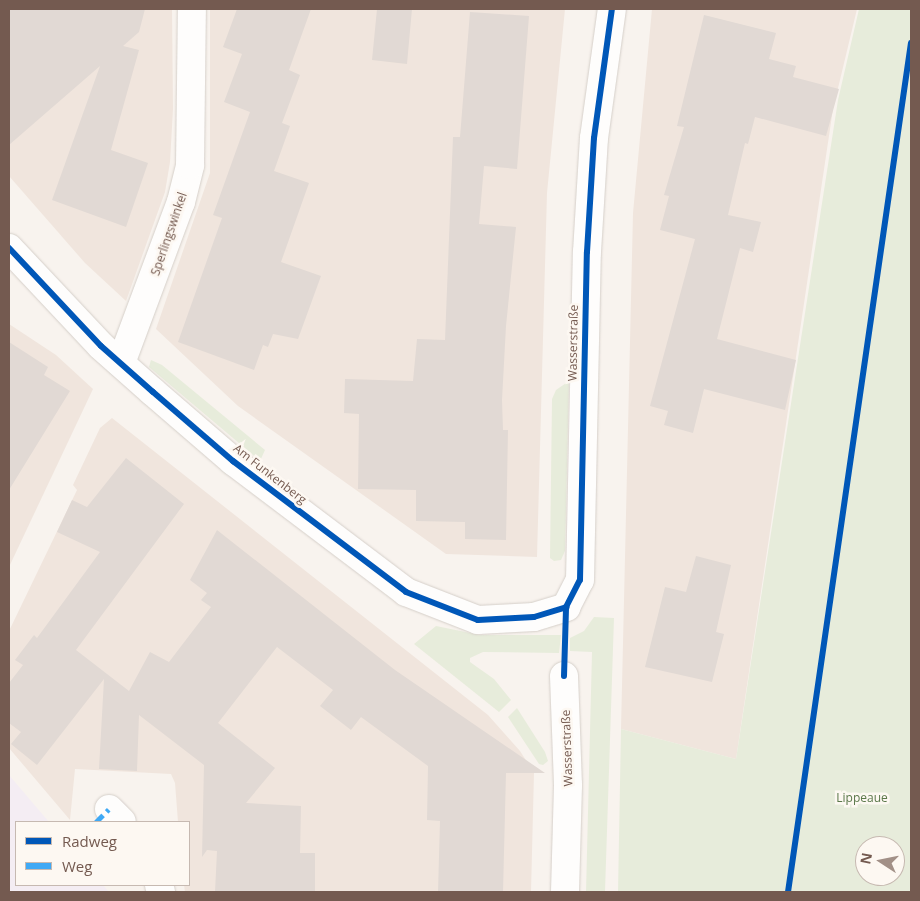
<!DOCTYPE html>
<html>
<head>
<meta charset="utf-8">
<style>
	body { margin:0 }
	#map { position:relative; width:920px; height:901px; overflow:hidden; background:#f8f3ee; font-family:"Open Sans",sans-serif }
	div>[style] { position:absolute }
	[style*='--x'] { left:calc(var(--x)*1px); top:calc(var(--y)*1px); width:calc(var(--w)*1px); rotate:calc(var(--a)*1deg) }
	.residential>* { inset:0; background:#f0e5dd }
	.education>* { inset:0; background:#f4edf3 }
	.green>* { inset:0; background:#e7ecdb }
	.building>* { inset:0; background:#e1d9d4 }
	.roads { filter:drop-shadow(0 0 1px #d5cfc9) drop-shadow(0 0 1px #d5cfc9) }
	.street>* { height:28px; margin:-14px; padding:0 14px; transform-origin:14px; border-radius:14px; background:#fefdfc }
	.quiet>* { height:5px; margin-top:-2.5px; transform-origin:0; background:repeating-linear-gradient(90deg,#3fa9f5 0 10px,transparent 0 15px) }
	.cycleway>* { height:6px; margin:-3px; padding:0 3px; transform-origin:3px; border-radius:3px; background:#0057b8 }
	span { translate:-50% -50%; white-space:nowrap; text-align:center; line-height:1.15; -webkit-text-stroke:5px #fdf8f2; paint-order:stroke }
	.street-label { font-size:12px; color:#745a50 }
	.park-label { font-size:12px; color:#5b784a }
	.frame { position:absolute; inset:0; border:10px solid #745a50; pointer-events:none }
	.legend { position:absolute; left:15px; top:821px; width:175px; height:65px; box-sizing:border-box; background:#fdf8f2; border:1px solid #c6b9b1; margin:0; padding:6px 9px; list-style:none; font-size:15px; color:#745a50 }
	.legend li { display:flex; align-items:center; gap:10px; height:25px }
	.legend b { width:25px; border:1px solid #c6b9b1 }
	.north { position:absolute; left:855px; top:836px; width:50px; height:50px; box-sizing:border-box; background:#fdf8f2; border:1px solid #c6b9b1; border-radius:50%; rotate:281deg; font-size:14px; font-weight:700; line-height:20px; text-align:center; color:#745a50 }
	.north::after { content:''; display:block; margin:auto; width:18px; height:22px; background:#a29087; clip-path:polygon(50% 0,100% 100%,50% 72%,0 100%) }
</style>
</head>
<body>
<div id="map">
	<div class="residential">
		<i style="clip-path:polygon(9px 9px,172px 9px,173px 109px,170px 162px,165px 192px,126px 301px,85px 263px,9px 176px)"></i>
		<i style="clip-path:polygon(210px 9px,565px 9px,547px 193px,537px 557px,446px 554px,238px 406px,156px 329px,210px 173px)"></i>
		<i style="clip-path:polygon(652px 9px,857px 9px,833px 109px,736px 759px,621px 729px,633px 213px)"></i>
		<i style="clip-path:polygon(9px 324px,56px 355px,93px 389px,9px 567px)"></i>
		<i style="clip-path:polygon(112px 418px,488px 715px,520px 751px,534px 773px,531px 892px,185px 892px,184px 885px,189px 885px,189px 822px,178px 822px,175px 783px,171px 774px,75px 769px,70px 820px,9px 748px,9px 631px,77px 490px,73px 485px,100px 428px)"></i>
	</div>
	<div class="education">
		<i style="clip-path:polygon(9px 775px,49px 822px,16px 822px,16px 885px,103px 885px,109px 892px,9px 892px)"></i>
	</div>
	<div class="green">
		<i style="clip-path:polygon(evenodd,859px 9px,911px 9px,911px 892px,618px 892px,621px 729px,736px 759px,838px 100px,859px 9px,865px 846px,895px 846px,895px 876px,865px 876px,865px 846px)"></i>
		<i style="clip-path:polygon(151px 360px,162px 365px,265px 450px,260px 461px,149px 367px)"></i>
		<i style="clip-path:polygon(569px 381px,565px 551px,561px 560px,554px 561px,550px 558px,552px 399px,556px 390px)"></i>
		<i style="clip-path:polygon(594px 617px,614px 618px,605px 892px,586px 892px,592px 652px,570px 651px,570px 638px,584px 631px)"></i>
		<i style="clip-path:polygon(436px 626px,480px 635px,561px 635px,559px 653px,483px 652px,470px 658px,470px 662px,494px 679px,511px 700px,499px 712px,414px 644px)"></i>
		<i style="clip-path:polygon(517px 708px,545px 752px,548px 761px,543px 765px,539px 764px,508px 717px)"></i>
	</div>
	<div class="building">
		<i style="clip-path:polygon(9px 9px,145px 9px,139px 32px,123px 46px,139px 50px,111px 150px,148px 163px,126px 227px,52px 200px,100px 66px,9px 145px)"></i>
		<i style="clip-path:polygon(237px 9px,311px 9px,289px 70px,300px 75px,282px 123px,290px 126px,274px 171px,309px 183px,281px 262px,321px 276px,298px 339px,273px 334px,268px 347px,263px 345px,254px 370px,178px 342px,222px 218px,213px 215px,250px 112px,224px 102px,242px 54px,223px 47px)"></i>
		<i style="clip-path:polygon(377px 9px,412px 9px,407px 64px,372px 60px)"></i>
		<i style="clip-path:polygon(470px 12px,529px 16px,517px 169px,484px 166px,479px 224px,516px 227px,506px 326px,502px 400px,503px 430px,508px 430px,506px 540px,465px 539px,465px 522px,416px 521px,416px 490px,358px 489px,359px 414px,344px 413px,345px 379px,413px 381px,417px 339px,445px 340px,453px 137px,460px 137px)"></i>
		<i style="clip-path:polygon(704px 15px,776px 33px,769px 59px,796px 66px,793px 77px,839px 89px,826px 136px,755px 117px,748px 144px,745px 143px,728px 215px,761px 222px,753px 252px,740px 248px,717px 339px,796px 360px,785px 410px,704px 389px,693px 433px,664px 425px,668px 411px,650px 406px,695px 239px,660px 230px,669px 196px,664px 195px,684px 127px,677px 126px)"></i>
		<i style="clip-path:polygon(9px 342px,48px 367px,44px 375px,70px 391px,9px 490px)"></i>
		<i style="clip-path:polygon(126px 458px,184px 504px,76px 650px,129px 691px,150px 652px,169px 662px,211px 607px,201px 600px,207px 593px,190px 580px,217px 530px,395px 670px,545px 773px,506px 773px,503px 892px,438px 892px,440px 821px,427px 820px,428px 766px,361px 717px,351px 730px,320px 706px,333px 690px,277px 647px,218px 723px,275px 768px,246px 803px,301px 806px,300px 853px,315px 853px,315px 892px,215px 892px,217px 851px,207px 850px,202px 857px,204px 765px,139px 715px,137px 771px,99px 769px,104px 679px,37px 765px,11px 744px,21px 732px,9px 723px,9px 683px,23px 665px,15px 660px,34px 635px,37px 638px,100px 552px,57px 532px,72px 500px,87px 507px)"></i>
		<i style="clip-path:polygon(696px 556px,731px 565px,716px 632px,724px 634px,712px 682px,645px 667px,665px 587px,686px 592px)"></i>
	</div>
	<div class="roads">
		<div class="street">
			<i style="--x:9;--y:248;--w:134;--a:46.8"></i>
			<i style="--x:101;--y:346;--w:69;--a:41.5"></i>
			<i style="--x:153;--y:392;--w:106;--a:40.8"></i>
			<i style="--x:233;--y:461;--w:217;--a:37.1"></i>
			<i style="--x:406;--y:592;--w:77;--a:21.3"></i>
			<i style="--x:478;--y:620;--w:56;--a:-3.1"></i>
			<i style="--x:534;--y:617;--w:34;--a:-17"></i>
			<i style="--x:566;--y:607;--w:30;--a:-63"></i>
			<i style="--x:580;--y:580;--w:328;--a:-88.8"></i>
			<i style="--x:587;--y:252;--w:114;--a:-86.5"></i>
			<i style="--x:594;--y:138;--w:130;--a:-82.1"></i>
			<i style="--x:121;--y:363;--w:172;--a:-69.6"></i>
			<i style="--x:181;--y:202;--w:38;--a:-76"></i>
			<i style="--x:190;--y:165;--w:156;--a:-89.3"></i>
			<i style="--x:564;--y:676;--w:109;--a:87.9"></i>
			<i style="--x:568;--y:785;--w:107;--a:91.6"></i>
			<i style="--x:109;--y:809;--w:18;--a:45"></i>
			<i style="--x:159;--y:885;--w:7;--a:74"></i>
		</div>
	</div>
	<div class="quiet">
		<i style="--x:96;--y:822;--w:18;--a:-45"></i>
	</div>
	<div class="cycleway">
		<i style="--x:9;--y:248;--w:134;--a:46.8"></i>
		<i style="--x:101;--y:346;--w:69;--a:41.5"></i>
		<i style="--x:153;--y:392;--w:106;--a:40.8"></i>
		<i style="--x:233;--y:461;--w:217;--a:37.1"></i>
		<i style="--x:406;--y:592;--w:77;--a:21.3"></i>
		<i style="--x:478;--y:620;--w:56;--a:-3.1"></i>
		<i style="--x:534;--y:617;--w:34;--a:-17"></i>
		<i style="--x:564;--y:676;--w:69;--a:-88.3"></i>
		<i style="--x:566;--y:607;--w:30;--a:-63"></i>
		<i style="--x:580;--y:580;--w:328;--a:-88.8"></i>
		<i style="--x:587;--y:252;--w:114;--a:-86.5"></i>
		<i style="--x:594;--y:138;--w:130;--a:-82.1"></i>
		<i style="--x:788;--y:892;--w:858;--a:-81.76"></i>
	</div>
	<div class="street-label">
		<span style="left:169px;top:234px;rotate:-71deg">Sperlingswinkel</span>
		<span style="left:573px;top:343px;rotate:-89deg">Wasserstraße</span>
		<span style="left:270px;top:474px;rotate:38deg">Am Funkenberg</span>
		<span style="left:567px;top:748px;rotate:-92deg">Wasserstraße</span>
	</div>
	<div class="park-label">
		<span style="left:862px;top:798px">Lippeaue</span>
	</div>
	<div class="frame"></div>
	<ul class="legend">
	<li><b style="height:6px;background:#0057b8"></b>Radweg</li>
	<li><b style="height:6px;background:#3fa9f5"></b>Weg</li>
	</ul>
	<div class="north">N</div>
</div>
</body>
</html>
